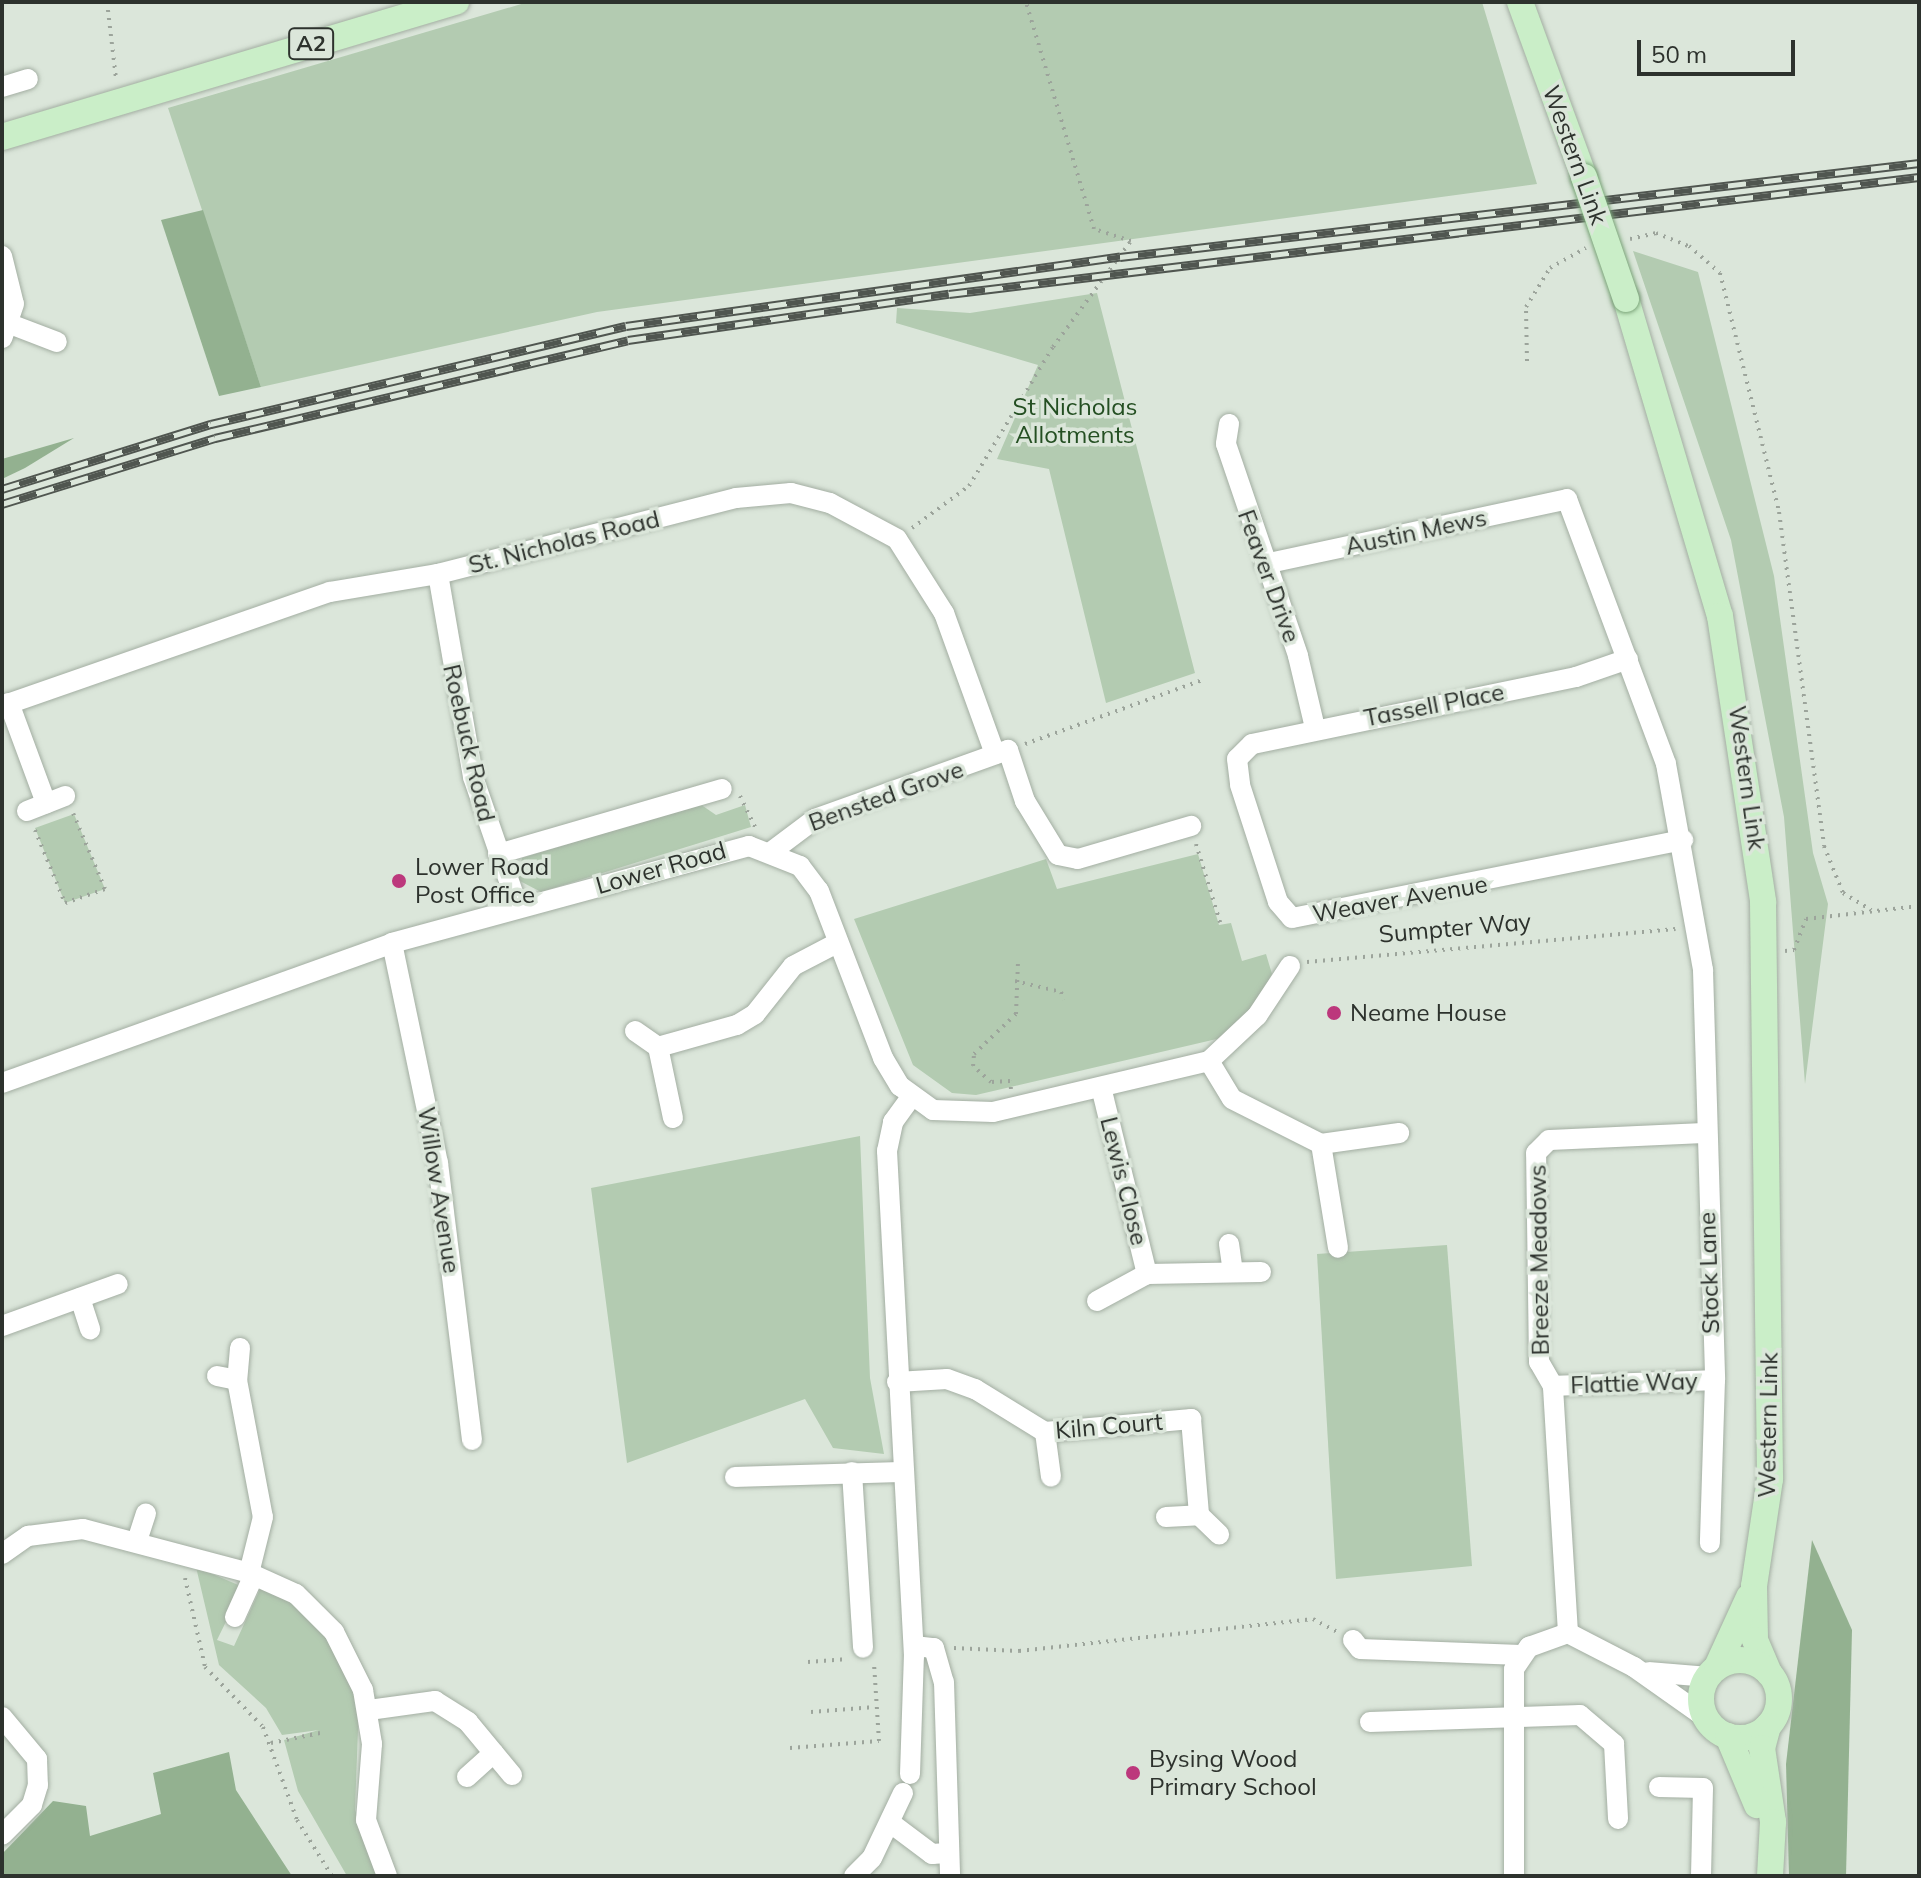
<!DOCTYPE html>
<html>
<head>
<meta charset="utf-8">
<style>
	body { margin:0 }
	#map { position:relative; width:1921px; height:1878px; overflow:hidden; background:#dbe6da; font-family:Mulish,sans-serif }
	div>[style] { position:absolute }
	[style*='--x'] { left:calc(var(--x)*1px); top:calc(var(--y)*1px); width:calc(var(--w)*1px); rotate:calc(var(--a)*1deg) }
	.green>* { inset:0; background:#b3cbb1 }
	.forest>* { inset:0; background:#93b190 }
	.path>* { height:4px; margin-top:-2px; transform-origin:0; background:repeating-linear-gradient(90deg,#9ca49b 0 2px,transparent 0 8px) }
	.roads { filter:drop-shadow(0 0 2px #a3aea2) drop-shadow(0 0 2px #a3aea2) }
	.minor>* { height:20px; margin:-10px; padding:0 10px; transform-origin:10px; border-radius:10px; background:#fff }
	.major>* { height:26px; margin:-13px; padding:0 13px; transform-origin:13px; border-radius:13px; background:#caeec8 }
	.major>.ring { margin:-13px; padding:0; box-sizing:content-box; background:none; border:26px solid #caeec8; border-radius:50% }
	.rail>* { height:9px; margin-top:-4.5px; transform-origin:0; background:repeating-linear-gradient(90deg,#dbe6da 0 18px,#505650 0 36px); box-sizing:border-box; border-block:2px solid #505650 }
	.bridges { filter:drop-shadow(0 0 2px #7ca57a) drop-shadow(0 0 2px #7ca57a) }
	.major-bridge>* { height:26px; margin:-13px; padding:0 13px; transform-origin:13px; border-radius:13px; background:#caeec8 }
	.dots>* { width:22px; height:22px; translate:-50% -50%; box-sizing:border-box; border:4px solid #dbe6da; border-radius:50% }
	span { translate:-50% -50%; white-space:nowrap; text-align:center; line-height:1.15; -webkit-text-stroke:7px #dbe6da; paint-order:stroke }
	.shield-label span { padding:2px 6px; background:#dbe6da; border:2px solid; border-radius:6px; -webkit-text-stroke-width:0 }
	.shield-label { font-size:22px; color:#2d322d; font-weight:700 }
	.street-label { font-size:24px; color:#2d322d }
	.park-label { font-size:24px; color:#244f22 }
	.poi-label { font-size:24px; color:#2d322d }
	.left { translate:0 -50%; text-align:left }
	.frame { position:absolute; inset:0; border:4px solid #2d322d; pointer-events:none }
	.scale { position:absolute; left:1637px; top:40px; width:158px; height:36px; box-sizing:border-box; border:4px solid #2d322d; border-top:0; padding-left:10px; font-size:24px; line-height:28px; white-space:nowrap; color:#2d322d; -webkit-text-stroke:6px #dbe6da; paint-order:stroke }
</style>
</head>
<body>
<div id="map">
	<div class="green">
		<i style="clip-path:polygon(528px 2px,1482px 2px,1537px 184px,597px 312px,261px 387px,168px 108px)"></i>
		<i style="clip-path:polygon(1633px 251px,1698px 272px,1774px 576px,1813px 853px,1828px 904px,1805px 1084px,1784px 817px,1731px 540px)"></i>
		<i style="clip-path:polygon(1097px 293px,1195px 673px,1106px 703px,1049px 469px,997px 459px,1038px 365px,896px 323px,897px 308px,970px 313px)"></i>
		<i style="clip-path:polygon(700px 804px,716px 815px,745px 805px,751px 827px,541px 892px,518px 880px,522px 858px)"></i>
		<i style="clip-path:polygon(74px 814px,105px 889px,65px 903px,35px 828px)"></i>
		<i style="clip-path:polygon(1198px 854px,1219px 925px,1231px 923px,1242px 961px,1266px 954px,1272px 974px,1256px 1004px,1221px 1038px,976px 1095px,952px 1093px,913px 1065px,854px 919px,1046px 859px,1057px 889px)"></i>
		<i style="clip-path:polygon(860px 1136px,870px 1378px,884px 1454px,833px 1448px,805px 1399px,627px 1463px,591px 1188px)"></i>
		<i style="clip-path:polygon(1447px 1245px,1472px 1566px,1336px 1579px,1317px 1254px)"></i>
		<i style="clip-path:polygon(196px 1567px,243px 1587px,217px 1640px,234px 1646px,261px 1587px,289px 1598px,325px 1634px,359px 1703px,355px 1810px,377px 1876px,347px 1876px,298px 1791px,284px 1740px,319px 1730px,282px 1735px,266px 1708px,219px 1665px)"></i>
	</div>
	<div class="forest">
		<i style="clip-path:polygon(203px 210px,261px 387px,219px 396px,161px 220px)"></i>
		<i style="clip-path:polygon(74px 438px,25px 468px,2px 479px,2px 459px)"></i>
		<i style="clip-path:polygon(1812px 1540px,1852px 1630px,1846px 1876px,1789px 1876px,1786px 1764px)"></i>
		<i style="clip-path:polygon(229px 1752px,236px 1790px,292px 1876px,2px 1876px,2px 1854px,53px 1801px,86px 1806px,90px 1836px,161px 1814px,153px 1773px)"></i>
	</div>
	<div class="path">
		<i style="--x:107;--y:2;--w:78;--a:83.3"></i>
		<i style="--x:1630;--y:239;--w:27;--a:-13"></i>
		<i style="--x:1656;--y:233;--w:35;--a:22"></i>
		<i style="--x:1689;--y:246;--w:41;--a:41.1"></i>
		<i style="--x:1720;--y:273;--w:246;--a:76.1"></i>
		<i style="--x:1779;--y:512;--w:337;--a:82.3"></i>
		<i style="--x:1824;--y:846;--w:51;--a:68"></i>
		<i style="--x:1843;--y:893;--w:33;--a:31"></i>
		<i style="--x:1527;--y:361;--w:54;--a:-91.1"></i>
		<i style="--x:1526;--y:307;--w:46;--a:-58.4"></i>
		<i style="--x:1550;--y:268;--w:41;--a:-29.1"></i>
		<i style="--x:912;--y:528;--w:71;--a:-36.4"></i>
		<i style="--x:969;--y:486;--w:162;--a:-58.9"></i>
		<i style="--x:1053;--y:347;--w:132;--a:-53.7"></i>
		<i style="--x:1131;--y:241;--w:39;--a:-162"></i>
		<i style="--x:1094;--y:229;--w:237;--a:-106.7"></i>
		<i style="--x:1025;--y:744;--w:189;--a:-19.8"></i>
		<i style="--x:740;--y:796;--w:37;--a:64"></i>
		<i style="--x:35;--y:830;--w:79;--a:67.7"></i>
		<i style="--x:65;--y:903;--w:42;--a:-19.3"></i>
		<i style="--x:105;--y:889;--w:82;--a:-112.8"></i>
		<i style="--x:1196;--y:844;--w:82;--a:72.9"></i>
		<i style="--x:1785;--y:951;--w:9;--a:-6"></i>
		<i style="--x:1794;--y:950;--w:33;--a:-69"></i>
		<i style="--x:1806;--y:919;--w:114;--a:-6.6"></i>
		<i style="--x:1307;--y:962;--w:370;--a:-5.1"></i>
		<i style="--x:1015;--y:981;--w:47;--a:13.4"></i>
		<i style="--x:1061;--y:992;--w:8;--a:67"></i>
		<i style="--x:1011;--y:1089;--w:8;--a:-97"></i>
		<i style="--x:1010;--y:1081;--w:19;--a:177"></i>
		<i style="--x:991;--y:1082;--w:24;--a:-138"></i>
		<i style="--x:973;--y:1066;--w:12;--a:-85"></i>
		<i style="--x:974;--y:1054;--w:58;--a:-43.6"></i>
		<i style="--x:1016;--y:1014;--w:53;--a:-87.8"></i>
		<i style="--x:185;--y:1578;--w:91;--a:77.3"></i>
		<i style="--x:205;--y:1667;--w:83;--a:46"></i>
		<i style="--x:263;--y:1727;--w:99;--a:69.9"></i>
		<i style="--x:297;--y:1820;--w:66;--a:58"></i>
		<i style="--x:954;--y:1648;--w:65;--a:2.6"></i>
		<i style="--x:1019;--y:1651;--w:296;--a:-6.2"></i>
		<i style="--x:1313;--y:1619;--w:27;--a:28"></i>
		<i style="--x:808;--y:1662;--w:40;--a:-4.3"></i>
		<i style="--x:811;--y:1712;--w:64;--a:-4.5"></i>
		<i style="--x:271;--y:1743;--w:50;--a:-11.5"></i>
		<i style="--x:790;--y:1748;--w:89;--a:-4.5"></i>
		<i style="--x:879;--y:1741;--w:77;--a:-93.7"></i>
	</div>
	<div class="roads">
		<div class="minor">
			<i style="--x:2;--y:87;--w:27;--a:-17"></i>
			<i style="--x:2;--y:256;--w:49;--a:76"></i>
			<i style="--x:14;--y:304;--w:36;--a:109"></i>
			<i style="--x:10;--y:324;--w:50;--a:21"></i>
			<i style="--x:1229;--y:424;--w:20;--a:99"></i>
			<i style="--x:1226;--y:444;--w:224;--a:71.2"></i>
			<i style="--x:1298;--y:656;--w:74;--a:76.7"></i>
			<i style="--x:1265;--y:564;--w:309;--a:-12.1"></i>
			<i style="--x:1567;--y:499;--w:283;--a:69.5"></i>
			<i style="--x:1666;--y:764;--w:209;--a:79.8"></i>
			<i style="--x:1703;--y:970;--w:410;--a:88.3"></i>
			<i style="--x:1715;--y:1380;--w:163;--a:91.8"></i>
			<i style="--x:438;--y:574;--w:206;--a:80.2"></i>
			<i style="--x:473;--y:777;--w:138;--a:70.9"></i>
			<i style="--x:1628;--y:659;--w:55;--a:160.9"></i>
			<i style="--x:1576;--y:677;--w:331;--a:168.3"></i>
			<i style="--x:1252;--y:744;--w:21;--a:135"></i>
			<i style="--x:1237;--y:759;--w:26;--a:83"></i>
			<i style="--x:1240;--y:785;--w:123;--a:72"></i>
			<i style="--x:1278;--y:902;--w:21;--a:49"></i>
			<i style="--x:1292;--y:918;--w:399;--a:-11.3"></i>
			<i style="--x:9;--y:703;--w:107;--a:69.7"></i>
			<i style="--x:2;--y:706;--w:347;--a:-19.2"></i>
			<i style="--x:330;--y:592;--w:109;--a:-9.5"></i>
			<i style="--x:438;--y:574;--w:308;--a:-14.3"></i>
			<i style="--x:736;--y:498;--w:55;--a:-5.2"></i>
			<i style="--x:791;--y:493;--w:40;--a:14.4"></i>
			<i style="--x:830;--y:503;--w:76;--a:28.2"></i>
			<i style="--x:897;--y:539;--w:88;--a:57.6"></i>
			<i style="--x:944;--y:613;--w:150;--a:70.1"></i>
			<i style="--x:27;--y:811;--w:41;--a:-21.5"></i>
			<i style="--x:771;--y:852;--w:55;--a:-36.9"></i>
			<i style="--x:815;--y:819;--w:205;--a:-19.7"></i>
			<i style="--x:1008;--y:750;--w:54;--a:71.6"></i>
			<i style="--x:1025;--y:801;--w:63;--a:58.6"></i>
			<i style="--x:1058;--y:855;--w:20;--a:11"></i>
			<i style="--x:1078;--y:859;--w:118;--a:-16.3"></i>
			<i style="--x:498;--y:854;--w:233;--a:-16.2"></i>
			<i style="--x:392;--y:943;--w:225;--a:78.2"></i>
			<i style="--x:438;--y:1163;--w:279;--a:83"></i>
			<i style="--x:635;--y:1031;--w:28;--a:35"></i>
			<i style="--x:1209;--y:1061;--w:44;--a:58.8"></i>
			<i style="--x:1232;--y:1099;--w:100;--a:26.8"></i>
			<i style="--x:1321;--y:1144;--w:105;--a:80.7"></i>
			<i style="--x:2;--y:1083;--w:414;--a:-19.7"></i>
			<i style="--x:392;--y:943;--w:370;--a:-15.2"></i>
			<i style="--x:749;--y:846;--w:55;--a:21.4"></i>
			<i style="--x:800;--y:866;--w:31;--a:53"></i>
			<i style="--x:819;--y:891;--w:179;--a:69"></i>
			<i style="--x:883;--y:1058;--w:33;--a:59"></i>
			<i style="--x:900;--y:1086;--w:41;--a:36"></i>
			<i style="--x:933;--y:1110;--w:60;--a:1.9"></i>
			<i style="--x:993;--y:1112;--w:222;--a:-13.3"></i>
			<i style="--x:1209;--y:1061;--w:66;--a:-43.2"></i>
			<i style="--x:1257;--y:1016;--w:60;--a:-56.6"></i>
			<i style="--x:1101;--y:1087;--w:193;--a:76.2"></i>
			<i style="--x:673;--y:1118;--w:73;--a:-101.9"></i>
			<i style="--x:658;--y:1047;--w:82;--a:-15.6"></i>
			<i style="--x:737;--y:1025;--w:21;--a:-31"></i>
			<i style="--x:755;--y:1014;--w:61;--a:-51.6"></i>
			<i style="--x:793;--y:966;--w:50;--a:-27.6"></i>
			<i style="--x:1321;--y:1144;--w:79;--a:-8"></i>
			<i style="--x:1229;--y:1244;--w:28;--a:82"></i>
			<i style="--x:80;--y:1298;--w:33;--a:72"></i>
			<i style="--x:1097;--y:1301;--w:57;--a:-28.4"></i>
			<i style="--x:1147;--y:1274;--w:114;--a:-1"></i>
			<i style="--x:2;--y:1326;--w:123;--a:-19.9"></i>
			<i style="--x:240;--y:1348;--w:32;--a:95"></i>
			<i style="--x:237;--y:1380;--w:139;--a:79.3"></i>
			<i style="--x:263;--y:1517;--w:58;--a:104"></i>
			<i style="--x:217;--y:1376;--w:20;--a:11"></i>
			<i style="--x:897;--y:1382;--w:50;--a:-3.4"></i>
			<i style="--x:947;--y:1379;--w:30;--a:20"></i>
			<i style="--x:975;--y:1389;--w:82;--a:31.6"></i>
			<i style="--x:1045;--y:1432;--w:147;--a:-5.1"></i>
			<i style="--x:1191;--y:1419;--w:96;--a:85.2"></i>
			<i style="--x:1553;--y:1386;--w:162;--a:-2.1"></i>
			<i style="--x:1045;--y:1432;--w:45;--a:82.4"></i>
			<i style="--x:852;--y:1472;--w:176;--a:86.4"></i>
			<i style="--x:735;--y:1477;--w:164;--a:-1.7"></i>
			<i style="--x:1166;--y:1517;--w:33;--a:-3"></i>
			<i style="--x:1199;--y:1515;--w:28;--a:44"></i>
			<i style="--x:137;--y:1541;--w:29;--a:-72"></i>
			<i style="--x:2;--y:1554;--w:32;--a:-35"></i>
			<i style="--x:28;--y:1536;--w:55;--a:-7.3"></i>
			<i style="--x:83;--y:1529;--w:172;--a:14.8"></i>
			<i style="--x:249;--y:1573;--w:51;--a:24.1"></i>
			<i style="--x:296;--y:1594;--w:54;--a:45"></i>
			<i style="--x:334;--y:1632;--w:65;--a:63.4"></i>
			<i style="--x:363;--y:1690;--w:55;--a:80.5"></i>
			<i style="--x:372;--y:1744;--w:76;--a:94.5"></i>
			<i style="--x:366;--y:1820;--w:60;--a:69.4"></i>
			<i style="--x:235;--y:1617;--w:46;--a:-65.7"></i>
			<i style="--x:1568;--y:1633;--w:247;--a:-93.5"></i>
			<i style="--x:1553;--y:1386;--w:28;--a:-120"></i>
			<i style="--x:1539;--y:1362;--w:209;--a:-90.8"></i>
			<i style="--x:1536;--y:1153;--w:18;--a:-45"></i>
			<i style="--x:1549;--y:1140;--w:156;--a:-2.6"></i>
			<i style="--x:1353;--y:1640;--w:11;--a:52"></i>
			<i style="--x:1360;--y:1649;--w:161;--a:2.1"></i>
			<i style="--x:914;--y:1646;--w:20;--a:6"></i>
			<i style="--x:934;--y:1648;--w:35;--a:74"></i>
			<i style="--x:944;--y:1682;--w:194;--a:88.2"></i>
			<i style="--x:1649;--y:1672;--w:59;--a:4.8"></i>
			<i style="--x:369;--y:1710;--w:67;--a:-7.8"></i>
			<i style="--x:435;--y:1701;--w:39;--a:32"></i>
			<i style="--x:468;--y:1722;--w:69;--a:50.3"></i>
			<i style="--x:2;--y:1717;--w:55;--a:50.2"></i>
			<i style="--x:37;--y:1759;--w:26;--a:88"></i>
			<i style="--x:38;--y:1785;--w:21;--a:107"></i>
			<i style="--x:32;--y:1805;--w:42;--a:135"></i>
			<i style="--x:1370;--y:1722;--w:210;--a:-1.9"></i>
			<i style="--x:1580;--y:1715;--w:45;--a:40.5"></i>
			<i style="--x:1614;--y:1744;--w:75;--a:86.9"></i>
			<i style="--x:910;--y:1774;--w:118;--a:-88.1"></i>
			<i style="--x:914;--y:1656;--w:506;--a:-93.06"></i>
			<i style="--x:887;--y:1151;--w:30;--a:-78"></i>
			<i style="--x:893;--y:1122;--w:32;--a:-54"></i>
			<i style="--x:467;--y:1777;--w:36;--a:-42"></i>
			<i style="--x:1659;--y:1787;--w:44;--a:1.3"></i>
			<i style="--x:1703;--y:1788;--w:88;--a:91.3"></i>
			<i style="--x:892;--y:1824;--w:50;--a:36.9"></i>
			<i style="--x:932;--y:1854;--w:15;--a:-4"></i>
			<i style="--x:854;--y:1876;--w:25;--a:-45"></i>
			<i style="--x:872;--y:1858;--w:72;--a:-64.5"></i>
			<i style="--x:1514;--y:1876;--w:207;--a:-90"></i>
			<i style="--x:1514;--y:1669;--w:27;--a:-56"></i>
			<i style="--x:1529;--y:1647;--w:41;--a:-19.7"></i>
			<i style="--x:1568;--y:1633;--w:74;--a:27.3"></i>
			<i style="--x:1634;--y:1667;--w:88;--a:35.3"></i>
		</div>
		<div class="major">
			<i style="--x:1520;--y:2;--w:186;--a:69.9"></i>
			<i style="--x:2;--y:137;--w:474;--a:-16.6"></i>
			<i style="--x:1626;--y:299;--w:331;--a:73.5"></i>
			<i style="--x:1720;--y:616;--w:289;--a:81.4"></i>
			<i style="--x:1763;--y:902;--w:577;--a:89.3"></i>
			<i style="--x:1770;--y:1479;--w:108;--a:98.5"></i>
			<i style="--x:1754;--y:1586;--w:54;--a:88.9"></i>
			<i style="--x:1755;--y:1640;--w:36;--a:67"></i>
			<i class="ring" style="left:1701px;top:1660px;width:52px;height:52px"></i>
			<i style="--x:1717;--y:1667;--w:77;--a:-65.4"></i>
			<i style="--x:1768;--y:1726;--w:23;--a:105"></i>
			<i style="--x:1762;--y:1748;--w:75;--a:81.5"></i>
			<i style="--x:1773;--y:1822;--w:54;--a:93.2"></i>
			<i style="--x:1728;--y:1736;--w:75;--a:67.2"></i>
		</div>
	</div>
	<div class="rail">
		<i style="--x:2;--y:489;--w:219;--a:-17.3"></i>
		<i style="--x:211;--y:424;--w:426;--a:-13.3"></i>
		<i style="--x:626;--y:326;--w:499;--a:-8"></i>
		<i style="--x:1120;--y:257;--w:805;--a:-6.71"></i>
		<i style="--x:2;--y:504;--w:223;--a:-17.2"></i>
		<i style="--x:215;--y:438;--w:424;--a:-13.3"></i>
		<i style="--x:628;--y:340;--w:324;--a:-8.2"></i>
		<i style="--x:949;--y:294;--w:977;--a:-6.88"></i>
	</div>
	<div class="bridges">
		<div class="major-bridge">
			<i style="--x:1584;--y:177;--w:129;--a:71"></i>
		</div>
	</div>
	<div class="dots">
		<i style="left:399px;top:881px;background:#bc387c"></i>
		<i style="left:1334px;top:1013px;background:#bc387c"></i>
		<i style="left:1133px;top:1773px;background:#bc387c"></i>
	</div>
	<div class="shield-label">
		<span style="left:311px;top:44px">A2</span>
	</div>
	<div class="street-label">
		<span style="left:1575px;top:155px;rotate:70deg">Western Link</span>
		<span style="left:1416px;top:532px;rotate:-12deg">Austin Mews</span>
		<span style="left:564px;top:542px;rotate:-14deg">St. Nicholas Road</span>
		<span style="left:1269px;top:576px;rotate:70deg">Feaver Drive</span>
		<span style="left:1434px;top:705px;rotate:-11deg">Tassell Place</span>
		<span style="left:469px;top:743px;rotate:77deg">Roebuck Road</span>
		<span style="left:1747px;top:778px;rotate:82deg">Western Link</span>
		<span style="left:886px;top:796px;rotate:-20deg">Bensted Grove</span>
		<span style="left:661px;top:868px;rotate:-16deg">Lower Road</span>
		<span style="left:1400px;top:899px;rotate:-10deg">Weaver Avenue</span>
		<span style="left:1455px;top:928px;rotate:-5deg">Sumpter Way</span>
		<span style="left:1124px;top:1181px;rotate:76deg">Lewis Close</span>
		<span style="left:439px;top:1190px;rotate:81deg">Willow Avenue</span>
		<span style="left:1539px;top:1260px;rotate:-91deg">Breeze Meadows</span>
		<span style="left:1709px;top:1273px;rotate:-92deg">Stock Lane</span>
		<span style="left:1634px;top:1383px;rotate:-2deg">Flattie Way</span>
		<span style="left:1768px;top:1425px;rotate:-89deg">Western Link</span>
		<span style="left:1109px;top:1426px;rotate:-5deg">Kiln Court</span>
	</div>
	<div class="park-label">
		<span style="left:1075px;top:421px">St Nicholas<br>Allotments</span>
	</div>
	<div class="poi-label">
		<span class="left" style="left:415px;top:881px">Lower Road<br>Post Office</span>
		<span class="left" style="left:1350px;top:1013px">Neame House</span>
		<span class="left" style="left:1149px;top:1773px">Bysing Wood<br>Primary School</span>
	</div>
	<div class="frame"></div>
	<div class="scale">50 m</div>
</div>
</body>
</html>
